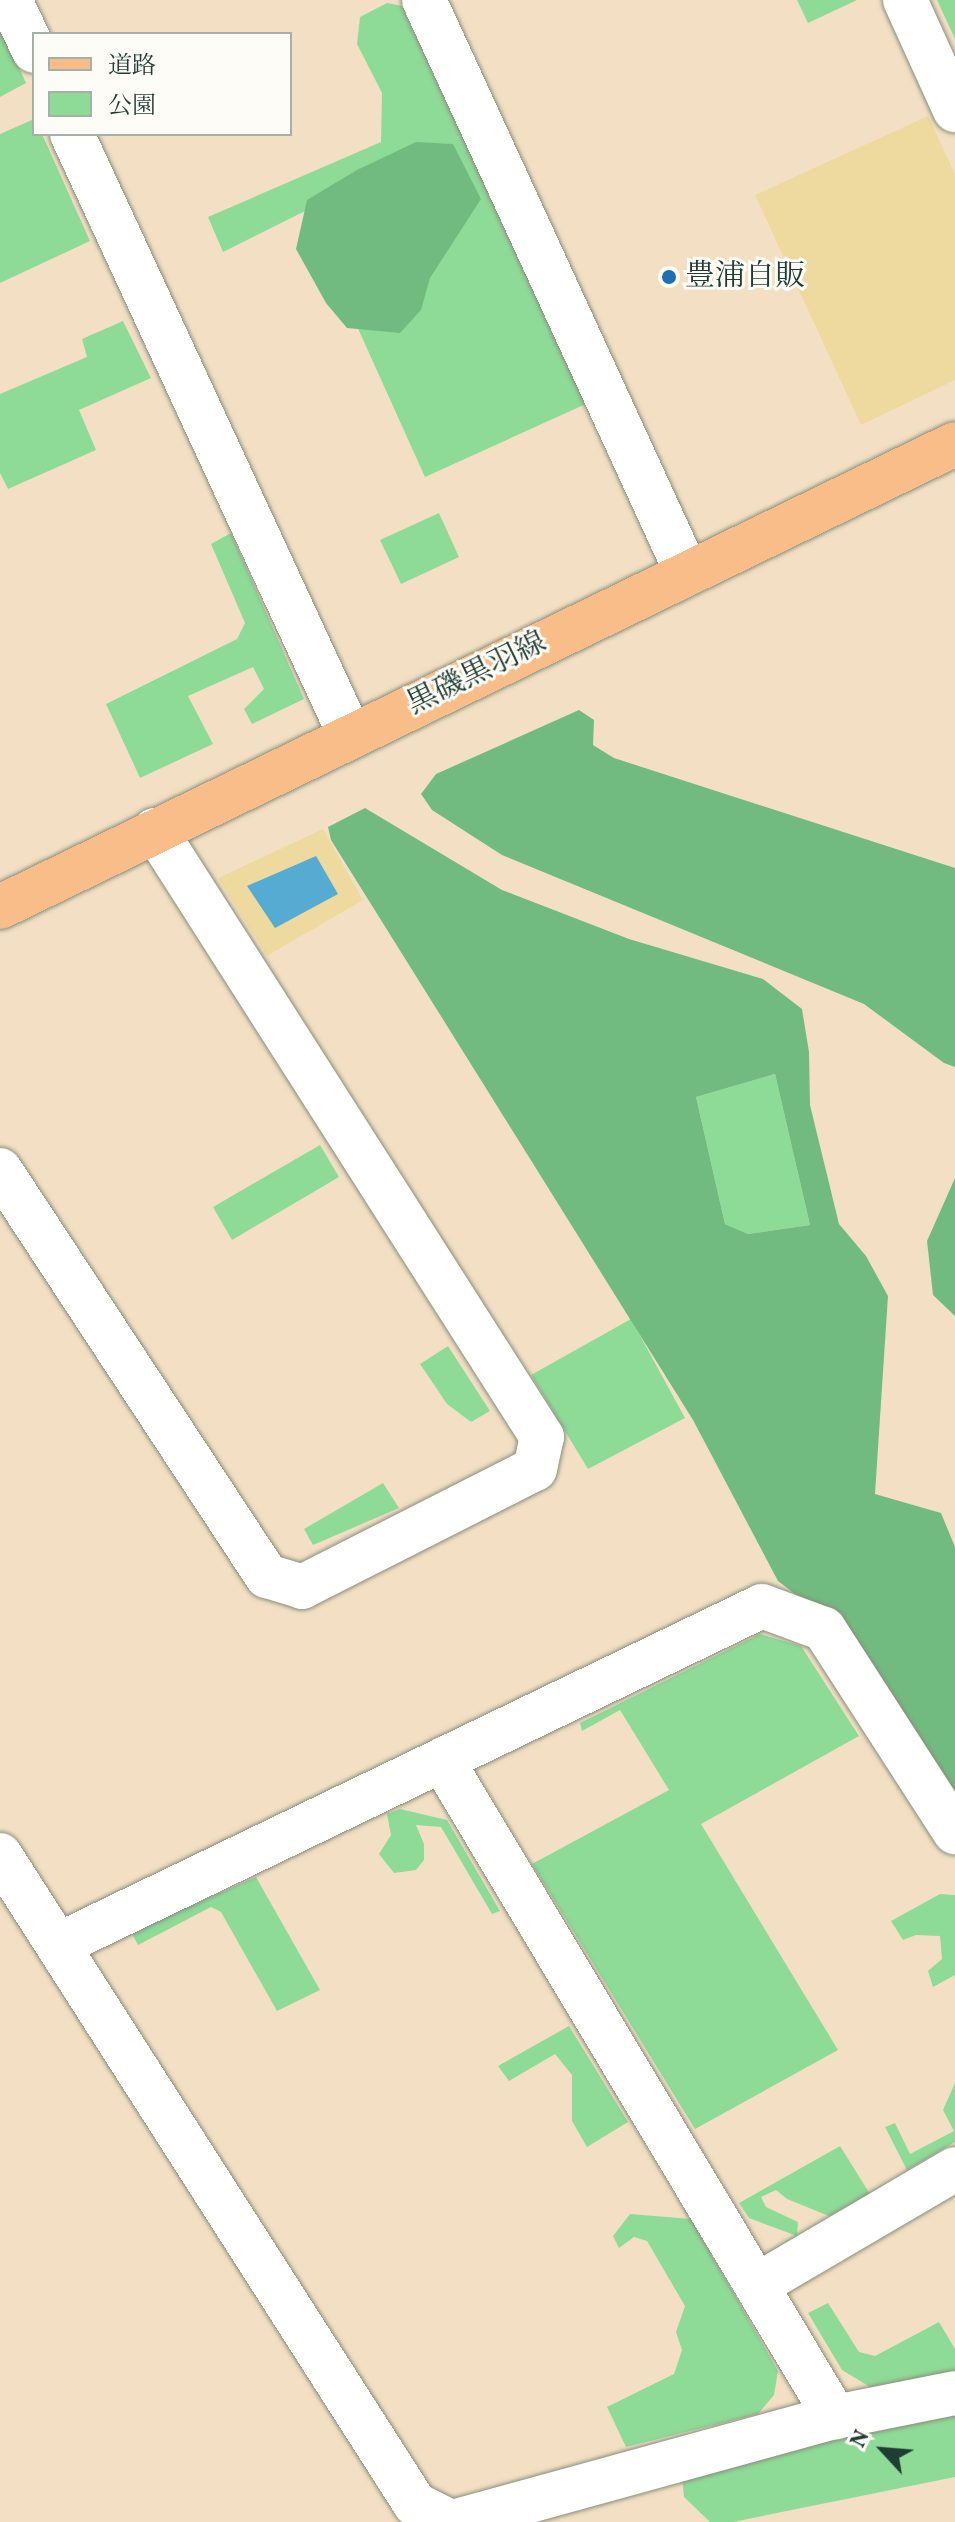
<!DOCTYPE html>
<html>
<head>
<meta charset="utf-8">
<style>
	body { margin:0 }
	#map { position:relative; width:955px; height:2522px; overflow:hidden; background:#f3e0c4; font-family:Vollkorn,"Noto Serif JP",serif }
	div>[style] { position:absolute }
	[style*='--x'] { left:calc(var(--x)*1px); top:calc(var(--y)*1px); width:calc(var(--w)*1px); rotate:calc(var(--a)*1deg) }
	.green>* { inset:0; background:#8edb98 }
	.forest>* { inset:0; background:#72bb80 }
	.sand>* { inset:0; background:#eeda9e }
	.water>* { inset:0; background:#56abd2 }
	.roads { filter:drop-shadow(0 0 2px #898e7c) drop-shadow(0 0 2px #898e7c) }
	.street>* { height:44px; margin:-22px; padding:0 22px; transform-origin:22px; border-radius:22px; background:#fff }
	.primary>* { height:44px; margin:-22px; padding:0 22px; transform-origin:22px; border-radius:22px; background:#f8bd89 }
	.dots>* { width:22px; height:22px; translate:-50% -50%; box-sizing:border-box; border:4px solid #fdfcf7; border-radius:50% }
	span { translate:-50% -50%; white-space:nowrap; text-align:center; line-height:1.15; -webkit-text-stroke:6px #fdfcf7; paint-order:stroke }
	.poi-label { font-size:30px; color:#1f3d34 }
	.left { translate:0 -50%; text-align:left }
	.street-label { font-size:30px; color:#1f3d34 }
	.legend { position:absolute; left:32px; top:32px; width:260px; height:104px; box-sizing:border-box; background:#fdfcf7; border:2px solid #a4b0a9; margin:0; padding:10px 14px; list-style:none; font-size:24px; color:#1f3d34 }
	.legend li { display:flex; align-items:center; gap:16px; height:40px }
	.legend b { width:40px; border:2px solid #a4b0a9 }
	.north { position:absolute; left:843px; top:2410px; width:80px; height:80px; -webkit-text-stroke:6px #fdfcf7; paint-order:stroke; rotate:296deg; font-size:22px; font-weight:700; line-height:32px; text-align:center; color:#1f3d34 }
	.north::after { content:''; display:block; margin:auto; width:28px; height:36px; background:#1f3d34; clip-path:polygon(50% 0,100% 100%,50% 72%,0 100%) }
</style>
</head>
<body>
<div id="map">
	<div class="green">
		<i style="clip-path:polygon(797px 0,857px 0,808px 23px)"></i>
		<i style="clip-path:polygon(937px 0,955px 0,955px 39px)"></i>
		<i style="clip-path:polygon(387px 3px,402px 6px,588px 403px,425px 477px,305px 211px,223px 252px,208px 217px,381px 142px,382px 93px,357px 44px,360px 17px)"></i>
		<i style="clip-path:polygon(0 26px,26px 83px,0 97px)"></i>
		<i style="clip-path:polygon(34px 119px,34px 134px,42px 134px,90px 241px,0 283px,0 134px)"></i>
		<i style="clip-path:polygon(123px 321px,151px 378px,79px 410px,96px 450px,8px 489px,0 473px,0 394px,87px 357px,82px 339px)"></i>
		<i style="clip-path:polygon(439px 513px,459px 557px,401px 584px,380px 540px)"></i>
		<i style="clip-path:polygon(231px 533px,304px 699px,252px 724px,244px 709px,264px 689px,253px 667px,188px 696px,213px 744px,140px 778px,106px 704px,237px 639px,245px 623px,211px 544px)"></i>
		<i style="clip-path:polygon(775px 1074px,810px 1225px,748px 1234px,725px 1224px,696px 1097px)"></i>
		<i style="clip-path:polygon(320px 1145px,339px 1177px,232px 1240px,213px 1207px)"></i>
		<i style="clip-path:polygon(631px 1319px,685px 1418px,588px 1469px,531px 1375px)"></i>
		<i style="clip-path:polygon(448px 1346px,490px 1411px,471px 1422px,447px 1404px,420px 1364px)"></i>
		<i style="clip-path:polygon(383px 1483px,399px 1508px,313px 1545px,304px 1529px)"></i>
		<i style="clip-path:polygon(760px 1634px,801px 1646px,859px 1736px,701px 1824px,838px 2050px,695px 2129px,532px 1864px,669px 1790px,620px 1710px,582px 1731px,580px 1723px)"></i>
		<i style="clip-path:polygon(400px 1809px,447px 1820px,500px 1911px,492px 1914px,441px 1827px,416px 1825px,424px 1844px,424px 1860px,416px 1870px,394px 1873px,379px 1854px,391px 1835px,387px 1814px)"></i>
		<i style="clip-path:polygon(256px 1877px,320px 1990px,277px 2011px,221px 1912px,211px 1907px,138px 1945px,131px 1932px)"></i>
		<i style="clip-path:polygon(940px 1894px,955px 1895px,955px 1975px,933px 1987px,928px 1971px,942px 1959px,940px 1936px,916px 1935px,903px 1940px,891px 1921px)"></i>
		<i style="clip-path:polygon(569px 2026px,628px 2122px,587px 2147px,572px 2121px,572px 2075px,555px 2054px,509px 2081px,498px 2066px)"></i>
		<i style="clip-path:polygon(955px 2083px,955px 2142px,907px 2170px,885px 2127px,895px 2123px,910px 2154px,954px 2131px,943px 2110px)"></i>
		<i style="clip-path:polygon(840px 2146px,870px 2194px,829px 2216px,787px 2199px,776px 2190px,761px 2197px,766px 2207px,798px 2222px,797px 2236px,749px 2218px,739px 2203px)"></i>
		<i style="clip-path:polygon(630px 2214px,691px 2219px,778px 2371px,774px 2395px,758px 2414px,626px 2447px,607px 2407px,674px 2374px,682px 2350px,676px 2332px,685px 2306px,647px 2241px,634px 2237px,619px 2248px,613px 2236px)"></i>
		<i style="clip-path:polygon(828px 2303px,859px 2352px,875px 2356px,939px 2322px,955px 2349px,955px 2374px,870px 2387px,842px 2370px,808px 2313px)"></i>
		<i style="clip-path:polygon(955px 2414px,955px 2477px,733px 2522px,710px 2522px,684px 2497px,682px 2477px,825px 2438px)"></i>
	</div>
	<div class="forest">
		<i style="clip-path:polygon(416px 142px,453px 144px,481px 199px,430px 278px,421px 310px,400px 333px,347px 328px,326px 303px,296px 249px,307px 200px,357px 170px)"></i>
		<i style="clip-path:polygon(579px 710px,594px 720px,593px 745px,614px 758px,955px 868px,955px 1067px,944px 1063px,864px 1004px,502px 855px,432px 810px,421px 794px,436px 774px)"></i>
		<i style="clip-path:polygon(evenodd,365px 808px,502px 890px,629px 939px,763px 979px,802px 1009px,809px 1052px,810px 1105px,839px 1224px,866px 1256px,888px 1296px,875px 1494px,941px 1513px,955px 1547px,955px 1809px,834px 1624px,778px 1581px,693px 1420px,331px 840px,328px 827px,365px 808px,775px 1074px,810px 1225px,748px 1234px,725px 1224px,696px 1097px,775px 1074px)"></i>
		<i style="clip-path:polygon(955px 1178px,955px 1316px,933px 1295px,927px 1241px)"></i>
	</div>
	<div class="sand">
		<i style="clip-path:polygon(928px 116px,955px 174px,955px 380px,861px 425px,755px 195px)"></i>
		<i style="clip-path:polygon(323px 829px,363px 900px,267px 956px,218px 878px)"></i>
	</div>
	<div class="water">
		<i style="clip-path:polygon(316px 856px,338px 894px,275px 928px,247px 886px)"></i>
	</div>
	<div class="roads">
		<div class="street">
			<i style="--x:10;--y:0;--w:56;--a:64.8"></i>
			<i style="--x:424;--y:0;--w:630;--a:65.35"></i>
			<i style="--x:905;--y:0;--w:121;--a:65.6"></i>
			<i style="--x:72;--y:134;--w:662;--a:65.18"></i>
			<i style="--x:0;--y:1170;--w:486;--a:56.7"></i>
			<i style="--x:267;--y:1576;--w:37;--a:17"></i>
			<i style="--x:302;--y:1587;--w:261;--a:-26.9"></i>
			<i style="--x:535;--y:1469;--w:33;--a:-78"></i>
			<i style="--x:542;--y:1437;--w:720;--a:-122.52"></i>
			<i style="--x:442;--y:1760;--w:766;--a:59.11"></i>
			<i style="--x:0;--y:1855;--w:770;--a:57.4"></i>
			<i style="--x:415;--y:2504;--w:39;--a:27"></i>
			<i style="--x:58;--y:1945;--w:781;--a:-25.71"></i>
			<i style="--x:762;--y:1606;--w:66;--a:20.4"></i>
			<i style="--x:824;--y:1629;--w:242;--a:57.2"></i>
			<i style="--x:759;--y:2284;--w:227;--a:-30.4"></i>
			<i style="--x:453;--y:2522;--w:396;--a:-15.4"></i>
			<i style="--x:835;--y:2417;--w:122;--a:-11.3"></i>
		</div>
		<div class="primary">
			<i style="--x:0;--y:907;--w:1061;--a:-25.86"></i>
		</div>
	</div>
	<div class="dots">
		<i style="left:669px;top:277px;background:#1f6fb2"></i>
	</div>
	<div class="poi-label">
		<span class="left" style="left:685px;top:277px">豊浦自販</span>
	</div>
	<div class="street-label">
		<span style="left:477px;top:674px;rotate:-26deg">黒磯黒羽線</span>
	</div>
	<ul class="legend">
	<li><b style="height:10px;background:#f8bd89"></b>道路</li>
	<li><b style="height:22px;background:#8edb98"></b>公園</li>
	</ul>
	<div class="north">N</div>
</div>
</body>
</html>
